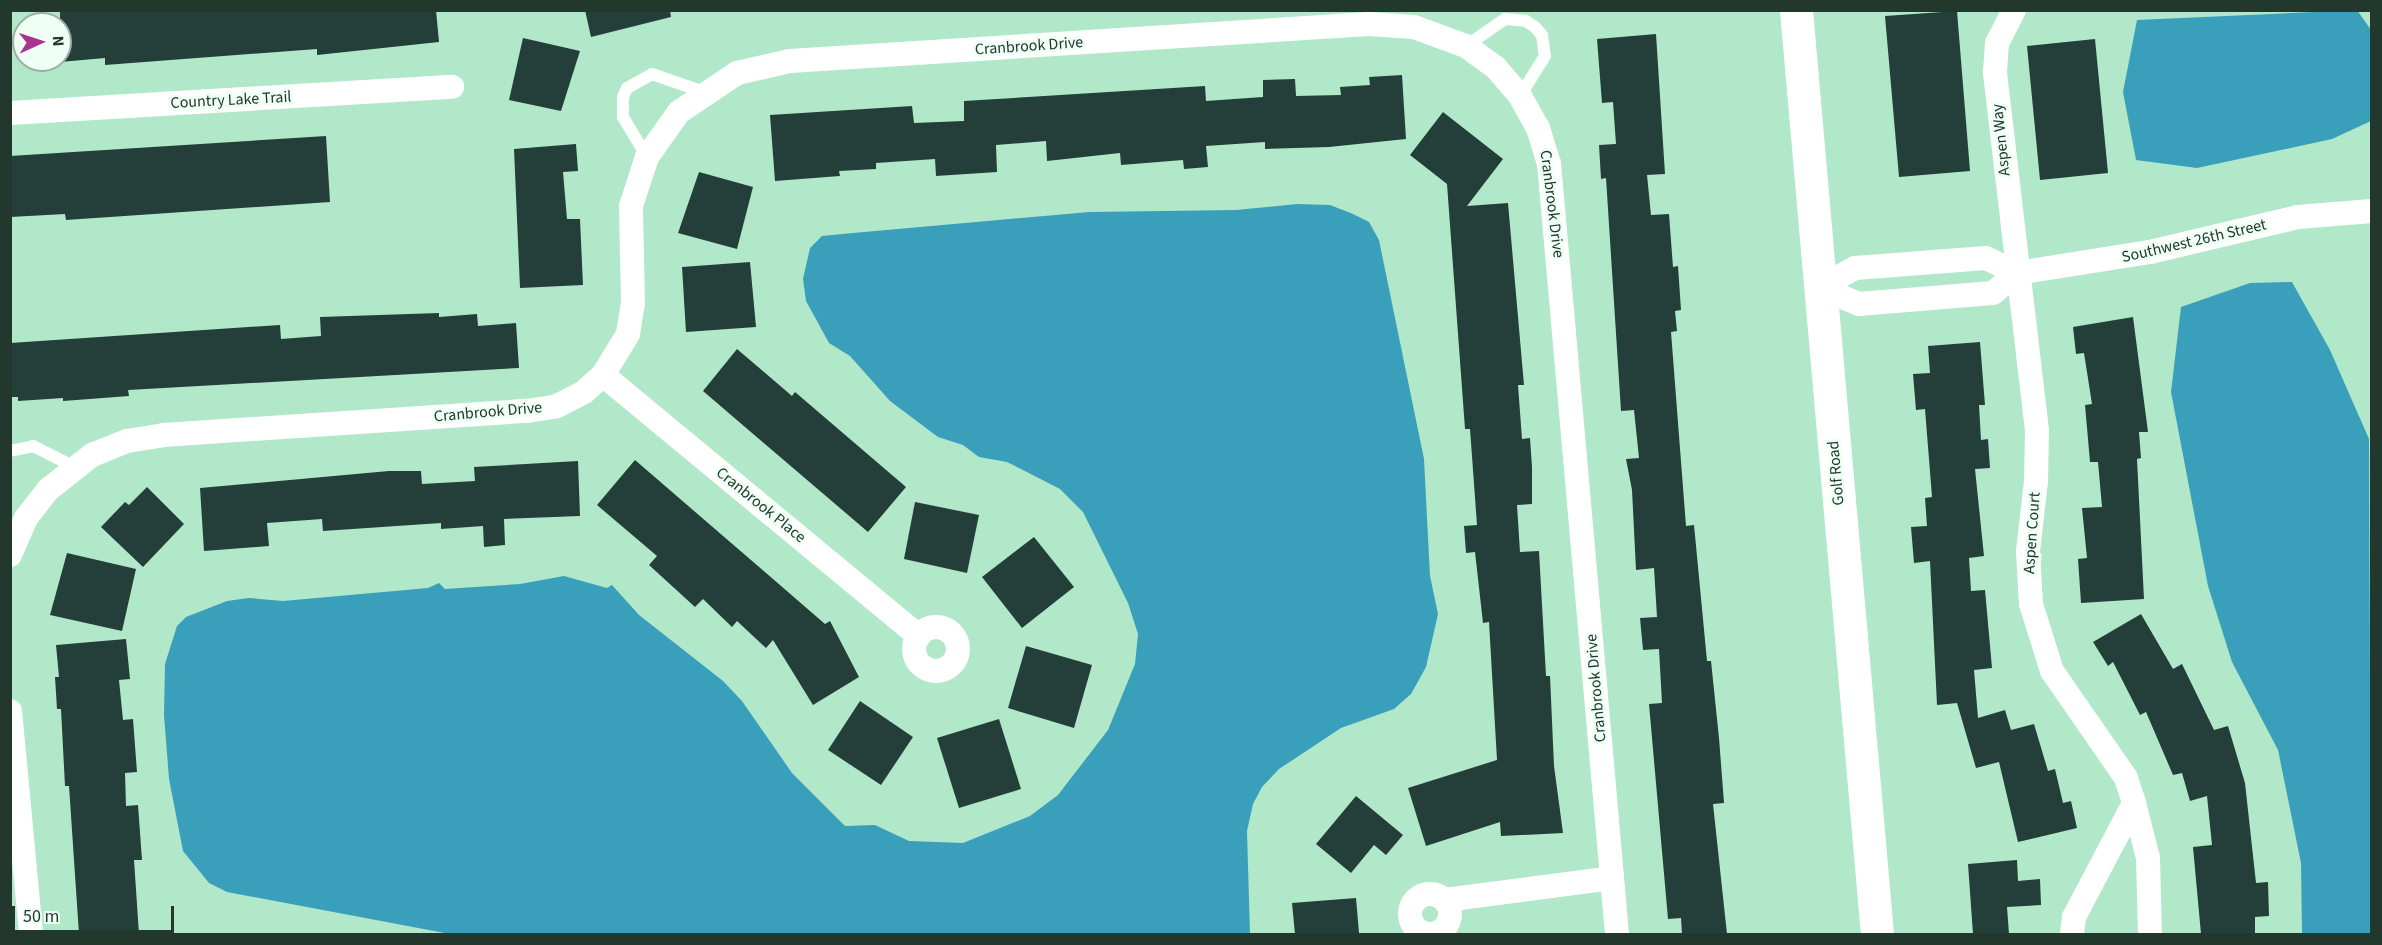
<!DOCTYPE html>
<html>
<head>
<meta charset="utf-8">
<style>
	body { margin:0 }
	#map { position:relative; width:2382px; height:945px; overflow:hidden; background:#b1e8c9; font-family:"Source Sans 3",sans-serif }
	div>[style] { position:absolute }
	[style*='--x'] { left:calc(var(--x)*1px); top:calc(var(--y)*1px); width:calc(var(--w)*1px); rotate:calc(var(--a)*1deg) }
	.water>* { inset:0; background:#399fbb }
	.building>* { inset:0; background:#243e39 }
	.lane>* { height:12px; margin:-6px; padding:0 6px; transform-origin:6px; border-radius:6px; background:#fff }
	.street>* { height:24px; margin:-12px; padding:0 12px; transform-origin:12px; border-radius:12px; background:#fff }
	.street>.ring { margin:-12px; padding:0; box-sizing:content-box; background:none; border:24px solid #fff; border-radius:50% }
	.secondary>* { height:33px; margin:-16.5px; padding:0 16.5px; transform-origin:16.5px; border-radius:16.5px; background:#fff }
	span { translate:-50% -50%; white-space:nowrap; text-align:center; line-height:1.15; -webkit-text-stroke:6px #effff5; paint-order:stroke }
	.street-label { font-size:16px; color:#22382c }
	.frame { position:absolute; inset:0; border:12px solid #22382c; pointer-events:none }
	.north { position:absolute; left:12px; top:12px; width:60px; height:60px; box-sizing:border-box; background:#effff5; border:2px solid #9dafa5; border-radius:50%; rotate:87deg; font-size:16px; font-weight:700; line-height:24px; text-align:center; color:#22382c }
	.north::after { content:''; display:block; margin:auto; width:21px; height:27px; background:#aa348b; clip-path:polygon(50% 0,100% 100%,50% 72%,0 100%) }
	.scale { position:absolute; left:12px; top:906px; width:162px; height:27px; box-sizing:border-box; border:3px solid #22382c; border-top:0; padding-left:8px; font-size:18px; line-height:21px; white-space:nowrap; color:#22382c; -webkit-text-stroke:4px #effff5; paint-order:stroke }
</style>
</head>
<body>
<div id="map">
	<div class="water">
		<i style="clip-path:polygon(2357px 10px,2371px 30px,2371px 121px,2332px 139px,2197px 168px,2136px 160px,2123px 92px,2137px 20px)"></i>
		<i style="clip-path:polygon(1297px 204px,1330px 205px,1353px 214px,1369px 222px,1379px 240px,1424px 459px,1430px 576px,1438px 614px,1426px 667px,1411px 694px,1394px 709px,1341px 728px,1279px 769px,1262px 787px,1253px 804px,1247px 831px,1250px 934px,450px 934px,227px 892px,209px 883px,183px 851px,169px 779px,164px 715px,165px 664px,177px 626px,186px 617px,227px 601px,249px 598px,283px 601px,428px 588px,439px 583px,445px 589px,520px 584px,564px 576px,607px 588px,612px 585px,639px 615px,723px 681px,742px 701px,792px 773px,845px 826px,875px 825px,909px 841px,963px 843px,1030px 816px,1058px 795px,1108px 730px,1135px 664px,1138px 634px,1128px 603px,1083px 512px,1060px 489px,1007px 462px,979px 457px,963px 445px,938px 437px,890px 401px,850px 356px,829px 343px,806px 301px,803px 279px,810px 248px,822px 236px,853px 233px,1089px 212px,1236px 210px)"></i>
		<i style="clip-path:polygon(2292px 282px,2330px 350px,2369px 439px,2371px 934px,2302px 934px,2301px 863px,2278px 750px,2232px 662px,2208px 586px,2171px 392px,2181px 307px,2250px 283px)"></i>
	</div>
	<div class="building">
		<i style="clip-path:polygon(60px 10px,436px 10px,439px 42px,317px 55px,317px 49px,105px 65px,105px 58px,60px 62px)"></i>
		<i style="clip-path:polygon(585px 10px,670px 10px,671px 17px,591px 37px)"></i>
		<i style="clip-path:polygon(1957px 11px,1970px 171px,1899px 177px,1885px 16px)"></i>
		<i style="clip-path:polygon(1656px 34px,1665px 174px,1647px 175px,1651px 215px,1669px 214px,1673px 267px,1678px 266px,1681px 310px,1675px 311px,1677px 331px,1671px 332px,1686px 526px,1694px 525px,1707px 661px,1711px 661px,1719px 738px,1724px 803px,1713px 804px,1727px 934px,1682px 934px,1681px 918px,1668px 919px,1649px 704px,1662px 703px,1659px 649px,1643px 650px,1640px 618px,1657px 617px,1654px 568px,1636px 570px,1632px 490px,1626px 459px,1639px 458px,1634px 410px,1621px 411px,1606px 178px,1601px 179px,1599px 145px,1616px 144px,1613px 102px,1602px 103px,1597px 39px)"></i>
		<i style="clip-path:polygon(523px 38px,580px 51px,561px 111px,509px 100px)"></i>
		<i style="clip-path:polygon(2095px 39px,2108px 173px,2040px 180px,2027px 46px)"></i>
		<i style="clip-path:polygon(1402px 75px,1406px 139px,1329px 147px,1265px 149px,1265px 142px,1206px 146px,1208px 167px,1184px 169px,1183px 160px,1121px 165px,1120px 153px,1047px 161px,1046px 141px,996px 145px,997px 172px,936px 176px,935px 159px,876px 163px,876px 169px,839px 171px,840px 176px,775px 181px,770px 115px,912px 106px,914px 123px,964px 121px,964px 101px,1205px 86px,1206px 101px,1263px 97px,1263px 80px,1295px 79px,1296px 96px,1341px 95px,1340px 87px,1370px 85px,1369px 77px)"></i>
		<i style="clip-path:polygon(1443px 112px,1503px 159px,1467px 206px,1508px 203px,1524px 385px,1518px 385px,1522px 439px,1530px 438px,1532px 467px,1532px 504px,1517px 505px,1520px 552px,1539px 551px,1546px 676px,1550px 676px,1554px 766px,1563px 833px,1501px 836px,1500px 822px,1426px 846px,1408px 788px,1497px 760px,1489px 622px,1483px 623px,1475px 552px,1466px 553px,1464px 526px,1477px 525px,1470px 429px,1465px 429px,1447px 184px,1410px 155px)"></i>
		<i style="clip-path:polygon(326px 136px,330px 202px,66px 220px,65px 214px,10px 217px,10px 156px)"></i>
		<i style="clip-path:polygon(576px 144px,578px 171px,563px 172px,567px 219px,580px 219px,583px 285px,520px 288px,514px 149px)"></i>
		<i style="clip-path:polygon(699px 172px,753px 187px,737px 249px,678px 233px)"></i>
		<i style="clip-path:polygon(750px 262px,756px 327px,686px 332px,682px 267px)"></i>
		<i style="clip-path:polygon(439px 313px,439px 317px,477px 314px,478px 326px,516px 323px,519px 368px,128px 390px,129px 396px,63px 401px,63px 398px,18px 401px,18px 397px,10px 397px,10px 343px,280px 325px,281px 339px,321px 336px,320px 317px)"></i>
		<i style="clip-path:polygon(2133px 317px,2148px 432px,2139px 432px,2141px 458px,2137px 459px,2144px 599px,2081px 603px,2078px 559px,2087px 558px,2082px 508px,2102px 507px,2098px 462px,2090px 462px,2085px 405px,2092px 404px,2084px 353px,2076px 354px,2073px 327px)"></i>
		<i style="clip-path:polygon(1980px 342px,1985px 405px,1979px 405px,1981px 440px,1988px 439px,1990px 468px,1975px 469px,1984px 556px,1969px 558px,1971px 591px,1985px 590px,1992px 668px,1974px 670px,1978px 718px,2005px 710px,2011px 730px,2034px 724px,2048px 771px,2055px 769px,2063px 803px,2071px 801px,2077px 828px,2018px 842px,1999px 762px,1976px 768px,1957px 703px,1937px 705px,1930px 561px,1914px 563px,1911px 527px,1927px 526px,1925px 498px,1932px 497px,1925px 409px,1916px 410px,1913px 374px,1930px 373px,1928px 346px)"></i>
		<i style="clip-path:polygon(737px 349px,792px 396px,795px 392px,906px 487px,868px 532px,703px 391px)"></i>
		<i style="clip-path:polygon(635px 460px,825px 624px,830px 621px,859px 677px,813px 705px,773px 640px,766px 648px,737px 621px,732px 627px,703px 599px,695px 607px,649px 565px,657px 556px,597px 505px)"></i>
		<i style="clip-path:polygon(578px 461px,580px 516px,504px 519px,505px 545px,484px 547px,483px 526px,441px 529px,441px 523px,323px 531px,322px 519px,267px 523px,269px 546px,204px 551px,200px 488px,389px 471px,421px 471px,422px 484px,475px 481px,474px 467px)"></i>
		<i style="clip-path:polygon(147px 487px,184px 524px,143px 567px,101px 527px,125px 502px,129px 505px)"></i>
		<i style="clip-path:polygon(915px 502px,979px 515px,967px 573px,904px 559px)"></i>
		<i style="clip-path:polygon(1034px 537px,1074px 587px,1022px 628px,982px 577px)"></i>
		<i style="clip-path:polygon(67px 553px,136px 569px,122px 631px,50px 615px)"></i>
		<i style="clip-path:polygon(2141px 614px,2173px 669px,2182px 664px,2214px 730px,2228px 726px,2245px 783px,2256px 883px,2268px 882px,2269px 916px,2255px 917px,2255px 934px,2201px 934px,2193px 847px,2212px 845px,2207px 796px,2190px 801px,2182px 773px,2173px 775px,2146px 712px,2140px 715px,2113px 662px,2108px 666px,2093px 642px)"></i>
		<i style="clip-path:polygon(126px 639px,130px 679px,119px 680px,123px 720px,133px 719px,137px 772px,125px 773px,126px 806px,138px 805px,142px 860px,134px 860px,139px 934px,79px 934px,69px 786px,65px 786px,61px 709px,57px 709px,55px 677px,59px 677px,56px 645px)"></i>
		<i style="clip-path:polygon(1026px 646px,1092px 665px,1074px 728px,1008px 708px)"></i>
		<i style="clip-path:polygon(860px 701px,913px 737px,881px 785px,828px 750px)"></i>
		<i style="clip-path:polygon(999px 719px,1021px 789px,959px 808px,937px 738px)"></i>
		<i style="clip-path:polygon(1356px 796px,1403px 835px,1386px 855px,1374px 845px,1351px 873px,1316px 844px)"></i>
		<i style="clip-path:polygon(2017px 860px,2018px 881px,2040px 879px,2041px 905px,2007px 907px,2009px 934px,1973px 934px,1968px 864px)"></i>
		<i style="clip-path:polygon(1356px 898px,1359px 933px,1295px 934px,1292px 903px)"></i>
	</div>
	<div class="lane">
		<i style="--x:1466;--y:46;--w:47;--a:-34.7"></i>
		<i style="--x:1505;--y:19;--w:21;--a:5"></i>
		<i style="--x:1526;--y:21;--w:11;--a:34"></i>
		<i style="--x:1535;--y:27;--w:11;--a:49"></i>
		<i style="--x:1542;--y:35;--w:21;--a:82"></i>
		<i style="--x:1545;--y:56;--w:47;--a:122"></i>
		<i style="--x:647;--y:157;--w:47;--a:-121"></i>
		<i style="--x:623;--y:117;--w:20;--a:-90"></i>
		<i style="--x:623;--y:97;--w:10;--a:-66"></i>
		<i style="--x:627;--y:88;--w:29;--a:-29"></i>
		<i style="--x:652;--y:74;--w:55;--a:19.1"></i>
		<i style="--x:10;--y:451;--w:24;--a:-12"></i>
		<i style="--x:33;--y:446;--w:47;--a:26.6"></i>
	</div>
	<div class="street">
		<i style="--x:2014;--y:10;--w:37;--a:117"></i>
		<i style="--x:1997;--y:43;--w:30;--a:94"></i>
		<i style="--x:1995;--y:73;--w:359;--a:83.3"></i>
		<i style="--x:2037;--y:430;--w:51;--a:91.1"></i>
		<i style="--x:2036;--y:481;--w:70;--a:96.5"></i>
		<i style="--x:2028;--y:551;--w:53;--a:86.8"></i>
		<i style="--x:2031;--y:604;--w:70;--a:72.6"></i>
		<i style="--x:2052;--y:671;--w:130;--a:55.3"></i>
		<i style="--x:2126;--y:778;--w:26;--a:72"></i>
		<i style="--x:10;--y:113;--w:443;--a:-3.4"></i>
		<i style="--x:1819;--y:288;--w:43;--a:21.8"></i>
		<i style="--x:1859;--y:304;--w:134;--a:-4.7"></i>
		<i style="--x:1993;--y:293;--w:31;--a:-40"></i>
		<i style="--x:2017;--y:273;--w:135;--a:-9"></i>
		<i style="--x:2150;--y:252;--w:152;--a:-13.3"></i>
		<i style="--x:2298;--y:217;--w:74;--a:-4.6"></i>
		<i style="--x:1819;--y:288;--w:41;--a:-29.1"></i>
		<i style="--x:1855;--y:268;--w:131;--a:-4.4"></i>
		<i style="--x:1986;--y:258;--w:34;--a:26"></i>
		<i style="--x:603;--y:375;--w:410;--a:39.6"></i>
		<i style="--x:10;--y:555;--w:40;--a:-66.6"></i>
		<i style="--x:26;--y:518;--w:37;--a:-52"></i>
		<i style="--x:49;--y:489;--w:55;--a:-38.3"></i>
		<i style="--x:92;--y:455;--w:38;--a:-22"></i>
		<i style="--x:127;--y:441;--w:36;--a:-9"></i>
		<i style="--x:163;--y:435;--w:365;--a:-3.8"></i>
		<i style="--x:527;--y:411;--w:30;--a:-9"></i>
		<i style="--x:557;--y:406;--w:30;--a:-27"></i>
		<i style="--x:584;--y:392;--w:25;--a:-42"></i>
		<i style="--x:603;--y:375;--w:48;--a:-58.6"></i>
		<i style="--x:628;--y:334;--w:30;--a:-81"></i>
		<i style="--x:633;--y:304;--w:98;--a:-91.2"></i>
		<i style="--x:631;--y:206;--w:52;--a:-71.9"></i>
		<i style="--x:647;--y:157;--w:55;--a:-54.6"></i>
		<i style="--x:679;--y:112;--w:70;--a:-33.9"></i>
		<i style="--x:737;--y:73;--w:54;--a:-12.8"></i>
		<i style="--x:790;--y:61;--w:580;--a:-3.66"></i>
		<i style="--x:1369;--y:24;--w:45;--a:3.8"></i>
		<i style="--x:1414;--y:27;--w:55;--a:20.1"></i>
		<i style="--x:1466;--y:46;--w:37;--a:36"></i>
		<i style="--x:1496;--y:68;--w:37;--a:49"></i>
		<i style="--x:1520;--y:96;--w:37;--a:61"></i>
		<i style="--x:1538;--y:128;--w:37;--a:73"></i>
		<i style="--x:1549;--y:163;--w:774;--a:84.96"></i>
		<i class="ring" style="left:914px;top:627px;width:20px;height:20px"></i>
		<i style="--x:10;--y:711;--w:224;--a:84.6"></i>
		<i class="ring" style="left:1410px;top:894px;width:16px;height:16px"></i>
		<i style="--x:1445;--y:900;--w:168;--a:-7.5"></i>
		<i style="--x:2072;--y:934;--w:17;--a:-83"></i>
		<i style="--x:2074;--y:917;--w:129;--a:-62.2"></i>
		<i style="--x:2134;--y:803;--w:57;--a:75.7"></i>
		<i style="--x:2148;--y:858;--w:76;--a:88.5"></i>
	</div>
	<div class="secondary">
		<i style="--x:1796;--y:10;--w:928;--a:84.99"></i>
	</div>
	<div class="street-label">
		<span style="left:1029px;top:46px;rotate:-4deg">Cranbrook Drive</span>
		<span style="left:231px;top:100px;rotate:-3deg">Country Lake Trail</span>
		<span style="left:2001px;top:140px;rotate:-96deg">Aspen Way</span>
		<span style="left:1552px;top:204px;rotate:83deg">Cranbrook Drive</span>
		<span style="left:2194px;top:241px;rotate:-13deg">Southwest 26th Street</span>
		<span style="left:488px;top:412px;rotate:-5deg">Cranbrook Drive</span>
		<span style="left:1836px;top:473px;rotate:-95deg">Golf Road</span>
		<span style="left:761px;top:505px;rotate:39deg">Cranbrook Place</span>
		<span style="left:2032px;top:533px;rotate:-86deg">Aspen Court</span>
		<span style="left:1596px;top:688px;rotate:-95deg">Cranbrook Drive</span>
	</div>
	<div class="frame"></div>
	<div class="north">N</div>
	<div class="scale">50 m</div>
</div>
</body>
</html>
